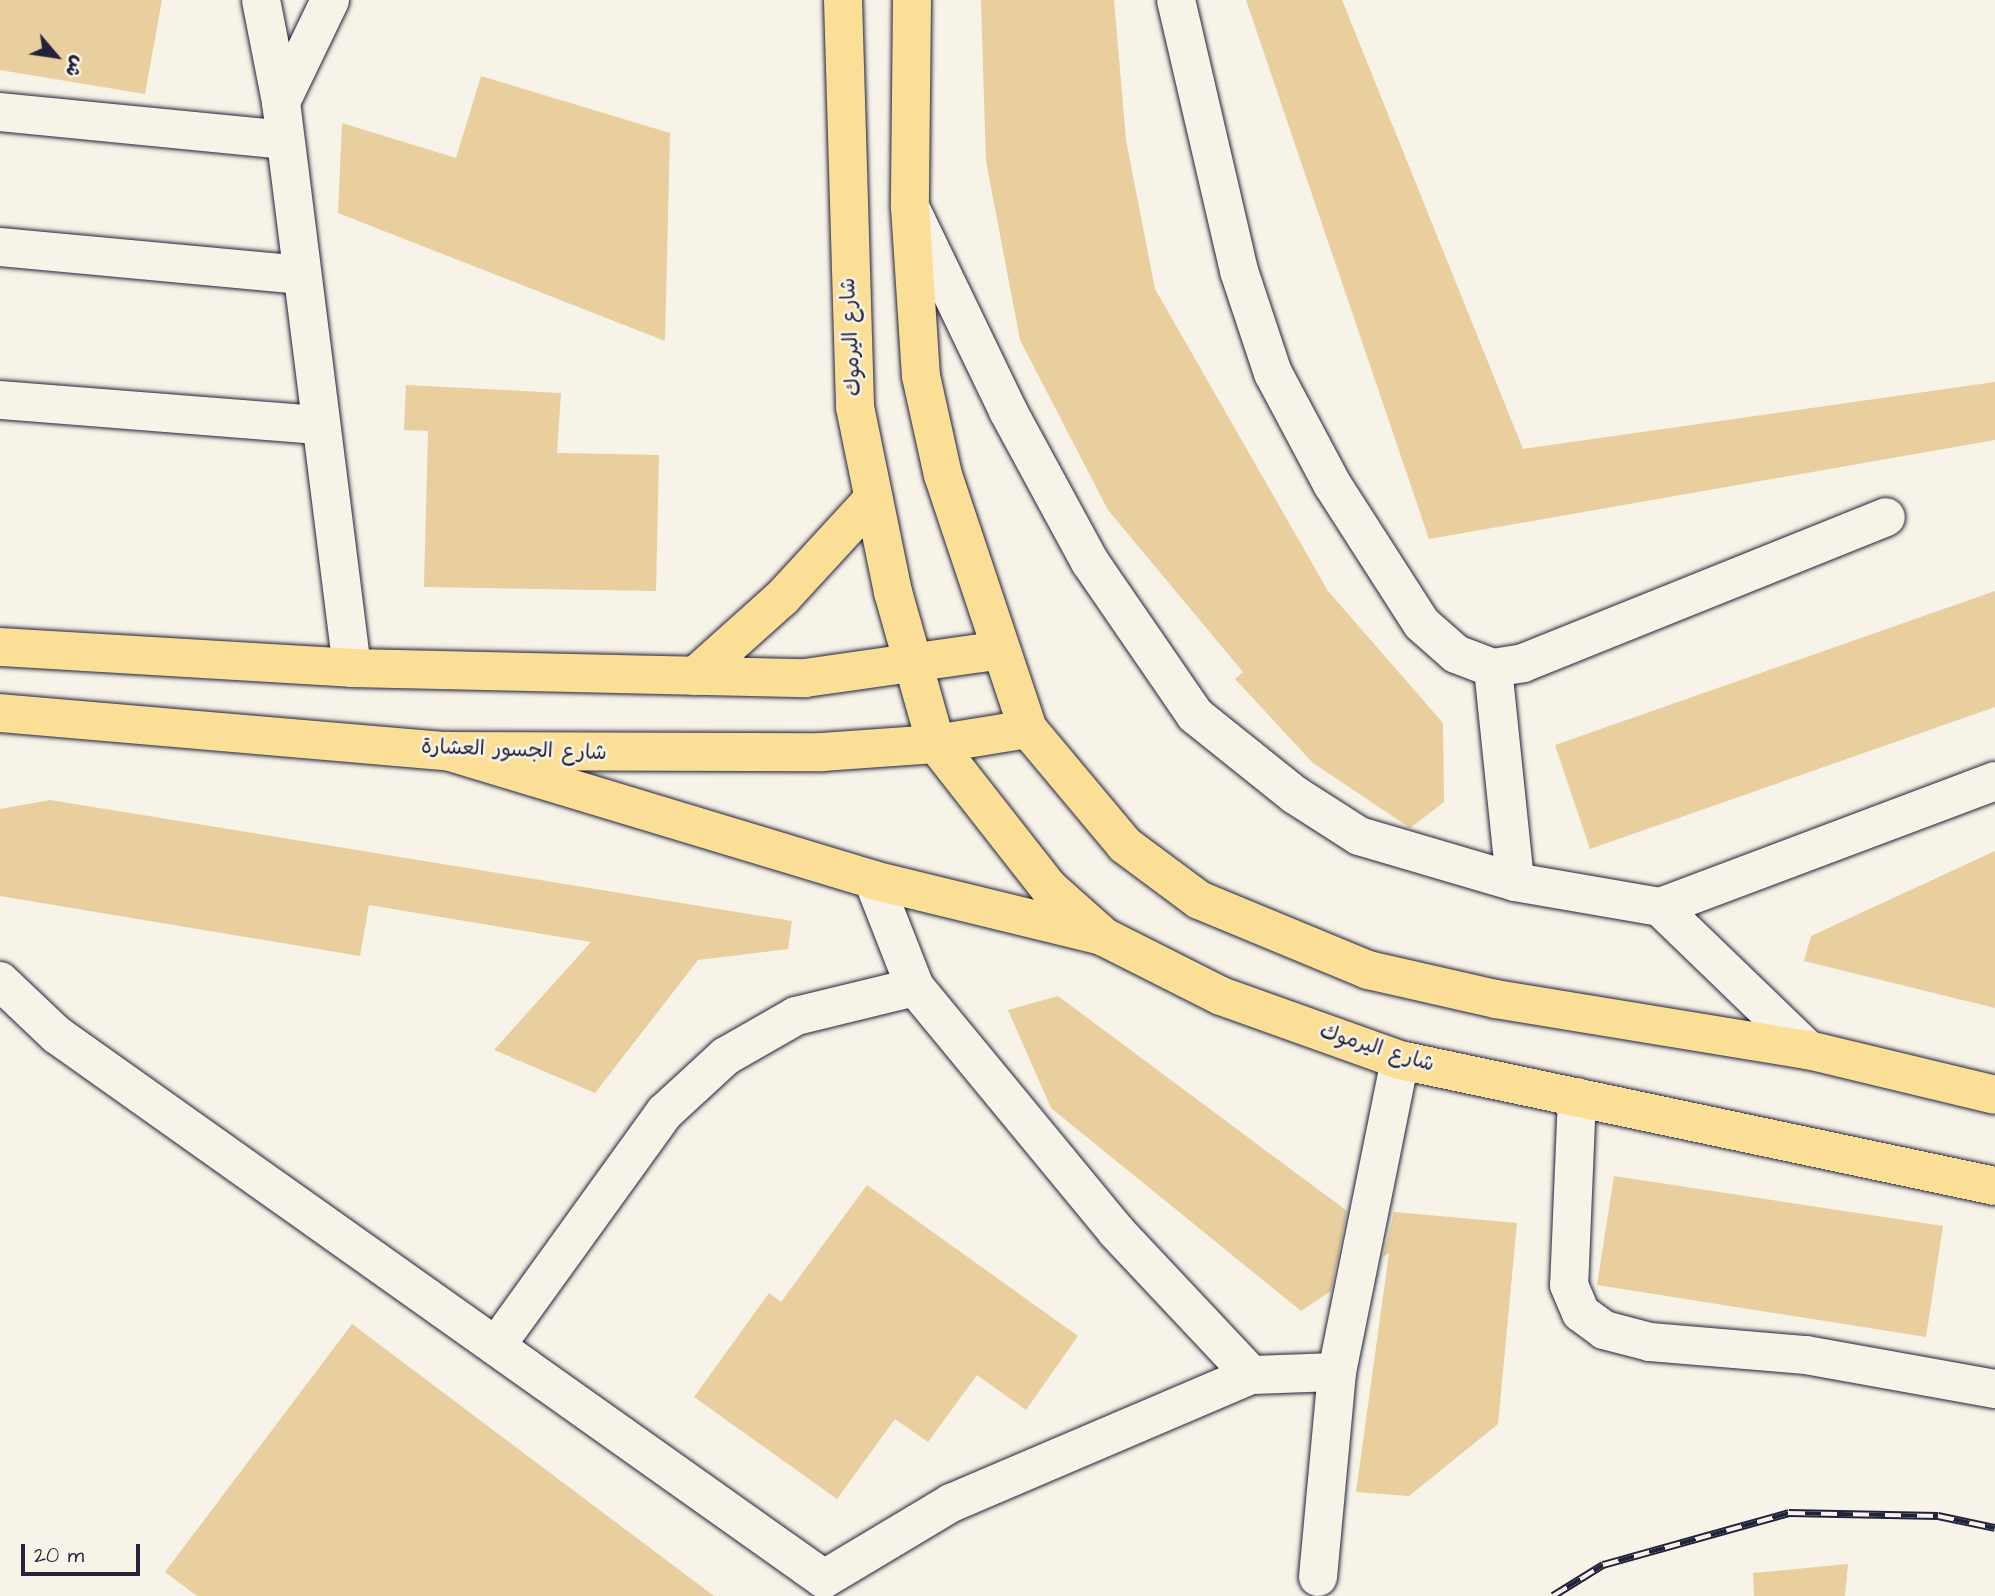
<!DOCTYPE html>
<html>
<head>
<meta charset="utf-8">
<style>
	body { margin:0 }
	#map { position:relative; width:1995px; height:1596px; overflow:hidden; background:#f7f3e8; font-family:"Architects Daughter","Playpen Sans Arabic",sans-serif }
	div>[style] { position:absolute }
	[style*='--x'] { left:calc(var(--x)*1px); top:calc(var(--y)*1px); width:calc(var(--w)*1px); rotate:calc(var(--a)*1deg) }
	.building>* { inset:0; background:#e9ce9e }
	.roads { filter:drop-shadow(0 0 2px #22223b) drop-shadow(0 0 2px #22223b) }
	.minor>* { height:38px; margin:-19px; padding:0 19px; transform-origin:19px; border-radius:19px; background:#f7f3e8 }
	.major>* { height:38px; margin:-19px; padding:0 19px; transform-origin:19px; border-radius:19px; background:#fbdf96 }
	.highway>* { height:38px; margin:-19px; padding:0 19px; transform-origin:19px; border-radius:19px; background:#fbdf96 }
	.rail>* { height:8px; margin-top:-4px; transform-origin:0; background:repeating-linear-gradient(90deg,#f7f3e8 0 16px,#22223b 0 32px); box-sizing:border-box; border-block:2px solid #22223b }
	span { translate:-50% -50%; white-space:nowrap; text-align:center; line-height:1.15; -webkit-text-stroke:5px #f7f3e8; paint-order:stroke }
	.street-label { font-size:21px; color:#22223b }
	.north { position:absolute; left:21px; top:21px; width:70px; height:70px; -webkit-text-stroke:5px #f7f3e8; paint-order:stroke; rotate:119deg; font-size:19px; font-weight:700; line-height:28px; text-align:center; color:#22223b }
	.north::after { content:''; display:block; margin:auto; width:24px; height:32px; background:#22223b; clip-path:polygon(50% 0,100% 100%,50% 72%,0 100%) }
	.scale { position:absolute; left:21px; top:1544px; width:119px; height:32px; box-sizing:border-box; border:4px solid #22223b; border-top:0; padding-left:9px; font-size:21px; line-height:24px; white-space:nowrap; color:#22223b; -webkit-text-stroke:5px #f7f3e8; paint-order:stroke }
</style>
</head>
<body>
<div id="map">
	<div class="building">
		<i style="clip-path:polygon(0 0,162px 0,145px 94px,0 70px)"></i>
		<i style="clip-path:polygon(981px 0,1114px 0,1126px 140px,1155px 289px,1328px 591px,1443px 723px,1444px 802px,1410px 828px,1313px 763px,1235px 679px,1243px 672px,1108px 510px,1020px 340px,986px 161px)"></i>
		<i style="clip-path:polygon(1246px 0,1342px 0,1523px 449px,1995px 382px,1995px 440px,1429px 539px)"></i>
		<i style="clip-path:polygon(481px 76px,670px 133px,665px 341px,338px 213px,342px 123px,456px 158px)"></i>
		<i style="clip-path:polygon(406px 385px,561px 393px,557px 453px,659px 455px,656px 591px,424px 587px,428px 431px,404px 430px)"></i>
		<i style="clip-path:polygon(1995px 591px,1995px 707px,1590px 849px,1555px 745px)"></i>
		<i style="clip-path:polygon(50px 800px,792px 921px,788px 949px,698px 960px,595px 1093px,494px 1050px,591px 942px,369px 905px,360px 956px,0 896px,0 809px)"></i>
		<i style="clip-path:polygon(1995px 851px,1995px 1008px,1804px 961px,1811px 936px)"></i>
		<i style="clip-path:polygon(1058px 996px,1347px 1211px,1331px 1291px,1301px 1311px,1051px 1108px,1008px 1010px)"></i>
		<i style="clip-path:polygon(1614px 1176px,1943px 1226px,1926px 1337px,1597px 1285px)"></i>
		<i style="clip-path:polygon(867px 1185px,1078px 1336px,1026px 1410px,977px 1375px,928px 1442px,895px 1419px,837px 1499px,694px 1397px,769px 1293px,781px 1302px)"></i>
		<i style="clip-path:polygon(1394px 1212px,1517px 1223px,1498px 1424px,1409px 1496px,1356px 1492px,1389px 1253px,1383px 1257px)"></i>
		<i style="clip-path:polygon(352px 1324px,714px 1596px,197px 1596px,165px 1572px)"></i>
		<i style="clip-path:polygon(1848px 1564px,1845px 1596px,1754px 1596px,1753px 1573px)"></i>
	</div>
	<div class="roads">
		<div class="minor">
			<i style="--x:261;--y:0;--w:104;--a:78.9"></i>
			<i style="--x:281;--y:102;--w:570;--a:82.85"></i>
			<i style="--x:1176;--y:0;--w:278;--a:76.9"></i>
			<i style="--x:1239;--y:271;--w:108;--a:71.6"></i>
			<i style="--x:1273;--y:373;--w:126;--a:62"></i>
			<i style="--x:1332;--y:484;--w:166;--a:57.3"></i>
			<i style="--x:1422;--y:624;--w:45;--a:41.4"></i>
			<i style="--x:1456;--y:654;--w:40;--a:21"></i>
			<i style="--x:1493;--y:668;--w:215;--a:84.1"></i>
			<i style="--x:281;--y:102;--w:113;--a:-64.3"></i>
			<i style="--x:0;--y:112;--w:286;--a:5.6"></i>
			<i style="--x:910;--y:207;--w:226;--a:64.3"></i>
			<i style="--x:1008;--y:411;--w:172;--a:61.5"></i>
			<i style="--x:1090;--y:562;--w:186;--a:55.5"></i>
			<i style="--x:1195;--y:715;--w:128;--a:38.7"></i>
			<i style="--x:1295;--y:795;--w:76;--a:32.6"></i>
			<i style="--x:1359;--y:836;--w:163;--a:16.4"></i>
			<i style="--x:1515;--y:882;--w:147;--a:9.8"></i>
			<i style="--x:1660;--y:907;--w:206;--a:44"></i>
			<i style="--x:0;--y:247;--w:303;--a:5.3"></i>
			<i style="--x:0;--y:400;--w:319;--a:4.5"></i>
			<i style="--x:1493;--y:668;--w:30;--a:-9"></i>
			<i style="--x:1523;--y:663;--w:391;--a:-21.9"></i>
			<i style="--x:873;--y:880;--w:115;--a:68.6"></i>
			<i style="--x:915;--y:987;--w:316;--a:50.5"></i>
			<i style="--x:1116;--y:1231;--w:197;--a:46.8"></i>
			<i style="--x:1251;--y:1375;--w:86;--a:-2"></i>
			<i style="--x:1660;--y:907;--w:358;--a:-20.6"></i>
			<i style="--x:0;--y:981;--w:79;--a:43.5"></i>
			<i style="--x:57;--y:1035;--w:940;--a:35.35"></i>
			<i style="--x:824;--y:1579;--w:148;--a:-30.9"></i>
			<i style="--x:951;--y:1503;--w:326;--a:-23.1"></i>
			<i style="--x:1577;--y:1097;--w:188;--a:92.4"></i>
			<i style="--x:1569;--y:1285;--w:30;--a:67"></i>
			<i style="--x:1581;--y:1313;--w:29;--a:36"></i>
			<i style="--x:1604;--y:1330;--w:48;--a:14.6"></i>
			<i style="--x:1650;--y:1342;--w:157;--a:4.8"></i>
			<i style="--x:1806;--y:1355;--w:192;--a:10.2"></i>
			<i style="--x:496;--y:1346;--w:289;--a:-54.2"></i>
			<i style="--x:665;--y:1112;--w:83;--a:-42.6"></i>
			<i style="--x:726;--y:1056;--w:81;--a:-29.7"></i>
			<i style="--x:796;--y:1016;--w:122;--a:-13.7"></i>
			<i style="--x:1318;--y:1577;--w:206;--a:-84.7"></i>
			<i style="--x:1337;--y:1372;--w:318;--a:-78.6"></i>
		</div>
		<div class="major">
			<i style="--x:0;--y:647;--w:353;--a:3.4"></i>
			<i style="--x:352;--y:668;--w:453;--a:1.3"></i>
			<i style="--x:805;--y:678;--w:198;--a:-8.1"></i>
			<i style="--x:0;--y:713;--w:449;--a:4.9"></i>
			<i style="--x:447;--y:751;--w:375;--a:0.2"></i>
			<i style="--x:822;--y:752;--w:114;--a:-4"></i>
			<i style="--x:936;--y:744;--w:93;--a:-9.3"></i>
		</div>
		<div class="highway">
			<i style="--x:843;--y:0;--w:407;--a:88.3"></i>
			<i style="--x:855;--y:407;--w:189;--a:78.4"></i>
			<i style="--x:893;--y:592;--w:158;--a:74.2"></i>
			<i style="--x:936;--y:744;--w:183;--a:51.9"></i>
			<i style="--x:1049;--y:888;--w:74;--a:41.7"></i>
			<i style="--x:1104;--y:937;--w:131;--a:26.8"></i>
			<i style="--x:1221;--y:996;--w:190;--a:19.7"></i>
			<i style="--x:1400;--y:1060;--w:608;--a:11.96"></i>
			<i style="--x:912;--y:0;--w:207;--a:90.6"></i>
			<i style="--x:910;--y:207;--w:169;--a:86.3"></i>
			<i style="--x:921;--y:376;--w:101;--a:77.5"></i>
			<i style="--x:943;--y:475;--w:268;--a:71.5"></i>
			<i style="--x:1028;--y:729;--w:151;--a:50.1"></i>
			<i style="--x:1125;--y:845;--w:92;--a:36.6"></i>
			<i style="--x:1199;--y:900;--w:183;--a:22.5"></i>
			<i style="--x:1368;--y:970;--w:131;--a:12.8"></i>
			<i style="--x:1496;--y:999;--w:316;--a:9.3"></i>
			<i style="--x:1808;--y:1050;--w:192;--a:13.5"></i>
			<i style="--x:695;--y:676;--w:117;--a:-41.9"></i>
			<i style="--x:782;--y:598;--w:134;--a:-47.4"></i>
			<i style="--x:447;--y:751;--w:445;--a:16.8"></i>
			<i style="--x:873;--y:880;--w:232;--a:13.7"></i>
		</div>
	</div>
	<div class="rail">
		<i style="--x:1553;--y:1596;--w:59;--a:-31.8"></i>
		<i style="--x:1603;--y:1565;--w:193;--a:-15.6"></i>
		<i style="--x:1789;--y:1513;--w:149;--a:1.2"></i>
		<i style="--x:1938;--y:1516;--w:58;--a:11.9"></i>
	</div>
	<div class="street-label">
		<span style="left:851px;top:337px;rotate:-93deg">شارع اليرموك</span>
		<span style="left:514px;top:750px;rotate:2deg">شارع الجسور العشارة</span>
		<span style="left:1377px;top:1048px;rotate:17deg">شارع اليرموك</span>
	</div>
	<div class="north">ش</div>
	<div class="scale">20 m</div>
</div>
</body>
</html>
